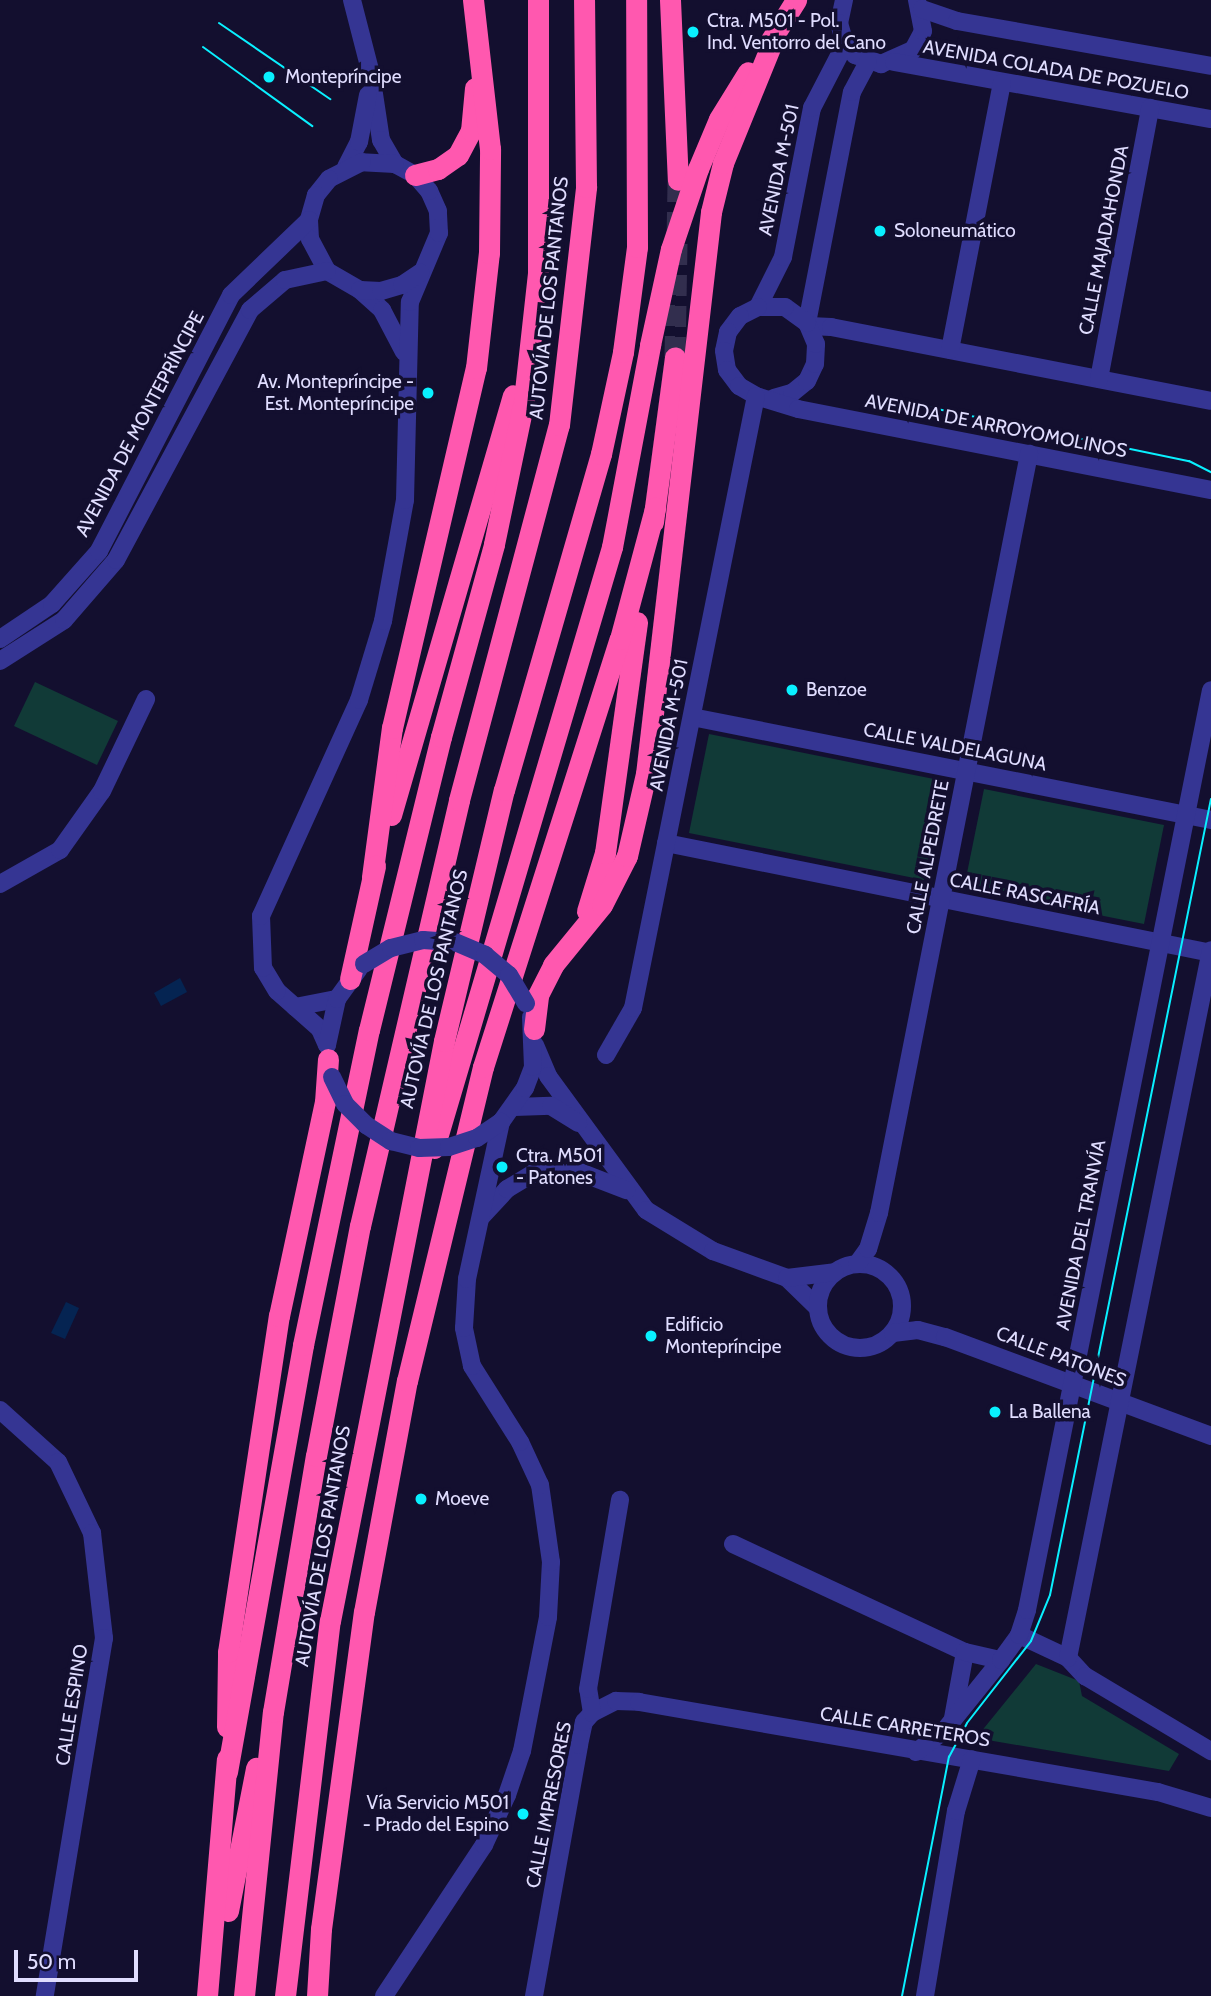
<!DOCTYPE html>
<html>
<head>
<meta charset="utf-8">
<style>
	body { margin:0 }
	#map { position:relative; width:1211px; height:1996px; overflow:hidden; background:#130f2f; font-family:Cabin,sans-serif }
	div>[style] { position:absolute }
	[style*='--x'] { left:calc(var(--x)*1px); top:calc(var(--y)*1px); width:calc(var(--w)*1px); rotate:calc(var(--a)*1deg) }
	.green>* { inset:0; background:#113a37 }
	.water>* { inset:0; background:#052452 }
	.motorway-tunnel>* { height:21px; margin-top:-10.5px; transform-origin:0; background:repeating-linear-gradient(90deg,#322e4e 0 21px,transparent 0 31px) }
	.minor>* { height:18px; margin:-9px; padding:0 9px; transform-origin:9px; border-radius:9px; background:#353593 }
	.minor>.ring { margin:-9px; padding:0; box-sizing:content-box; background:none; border:18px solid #353593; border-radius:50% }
	.tertiary>* { height:18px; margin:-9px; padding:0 9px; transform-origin:9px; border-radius:9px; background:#353593 }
	.motorway>* { height:21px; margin:-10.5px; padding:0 10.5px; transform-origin:10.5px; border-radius:10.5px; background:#ff58af }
	.tram>* { height:2px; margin:-1px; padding:0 1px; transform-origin:1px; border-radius:1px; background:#09f0ff }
	.minor-bridge>* { height:18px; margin:-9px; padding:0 9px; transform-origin:9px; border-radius:9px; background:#353593 }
	.motorway-bridge>* { height:21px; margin:-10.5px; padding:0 10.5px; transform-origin:10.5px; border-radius:10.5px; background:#ff58af }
	.dots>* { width:19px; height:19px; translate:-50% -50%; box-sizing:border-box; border:4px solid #130f2f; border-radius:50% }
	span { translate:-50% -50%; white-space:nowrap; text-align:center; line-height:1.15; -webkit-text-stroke:7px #130f2f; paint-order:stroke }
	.poi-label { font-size:19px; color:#e0ddff }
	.left { translate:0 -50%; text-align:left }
	.right { translate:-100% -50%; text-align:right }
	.street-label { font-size:19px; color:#e0ddff }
	.scale { position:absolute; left:14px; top:1950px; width:124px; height:32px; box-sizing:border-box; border:4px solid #e0ddff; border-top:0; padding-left:9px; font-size:21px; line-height:24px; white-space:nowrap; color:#e0ddff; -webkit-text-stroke:5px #130f2f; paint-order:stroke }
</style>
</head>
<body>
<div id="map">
	<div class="green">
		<i style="clip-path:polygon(35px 682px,118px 721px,97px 765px,14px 726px)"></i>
		<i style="clip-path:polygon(709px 734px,944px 781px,924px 880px,689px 833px)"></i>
		<i style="clip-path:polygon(984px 789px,1164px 825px,1144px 924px,964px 888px)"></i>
		<i style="clip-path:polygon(1036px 1664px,1079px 1681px,1082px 1696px,1179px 1754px,1169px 1771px,976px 1738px)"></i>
	</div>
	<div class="water">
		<i style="clip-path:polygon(180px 978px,187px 992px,161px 1006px,154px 993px)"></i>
		<i style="clip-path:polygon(66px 1302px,79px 1308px,65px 1339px,51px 1333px)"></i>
	</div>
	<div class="motorway-tunnel">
		<i style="--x:675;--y:357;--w:177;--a:-89"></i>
	</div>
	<div class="minor">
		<i style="--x:352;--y:0;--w:76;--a:75.6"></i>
		<i style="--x:371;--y:74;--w:67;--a:81.4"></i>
		<i style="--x:381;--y:140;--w:28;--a:60"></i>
		<i style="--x:844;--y:0;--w:24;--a:102"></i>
		<i style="--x:839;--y:23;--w:22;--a:74"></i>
		<i style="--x:845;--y:44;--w:15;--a:48"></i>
		<i style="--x:855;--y:55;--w:28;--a:19"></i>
		<i style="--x:881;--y:64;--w:35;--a:-24"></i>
		<i style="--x:913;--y:50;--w:21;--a:-62"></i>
		<i style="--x:923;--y:31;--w:32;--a:-101"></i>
		<i style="--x:922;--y:9;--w:37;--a:19"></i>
		<i style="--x:957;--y:21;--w:258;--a:10"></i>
		<i style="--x:894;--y:62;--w:322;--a:10.2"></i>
		<i style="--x:346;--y:167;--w:28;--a:-63"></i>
		<i style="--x:359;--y:142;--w:48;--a:-79.2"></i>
		<i style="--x:360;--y:290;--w:30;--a:42"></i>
		<i style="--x:382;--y:310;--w:47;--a:62.4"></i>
		<i style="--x:758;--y:307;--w:56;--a:-63.4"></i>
		<i style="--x:783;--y:257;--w:152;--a:-79"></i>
		<i style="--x:812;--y:108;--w:72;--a:-62.7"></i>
		<i style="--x:807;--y:323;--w:235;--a:-79"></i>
		<i style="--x:852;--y:92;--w:34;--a:-62"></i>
		<i style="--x:810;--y:326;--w:21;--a:3"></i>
		<i style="--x:831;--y:327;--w:387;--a:11"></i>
		<i style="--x:950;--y:350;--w:272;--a:-79"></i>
		<i style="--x:1099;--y:379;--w:276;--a:-79.3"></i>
		<i style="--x:774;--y:398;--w:19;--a:-16"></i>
		<i style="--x:792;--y:393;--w:19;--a:-39"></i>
		<i style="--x:807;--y:381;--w:19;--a:-65"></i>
		<i style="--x:815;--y:364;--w:20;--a:-87"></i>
		<i style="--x:816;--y:344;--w:23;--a:-113"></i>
		<i style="--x:807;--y:323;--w:27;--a:-144"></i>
		<i style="--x:785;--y:307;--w:27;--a:180"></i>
		<i style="--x:758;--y:307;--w:20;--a:153"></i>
		<i style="--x:740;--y:316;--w:20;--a:127"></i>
		<i style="--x:728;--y:332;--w:19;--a:102"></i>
		<i style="--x:724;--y:351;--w:19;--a:81"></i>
		<i style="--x:727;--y:370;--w:20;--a:53"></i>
		<i style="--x:739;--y:386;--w:20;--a:30"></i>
		<i style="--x:756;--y:396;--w:44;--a:17.2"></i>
		<i style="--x:798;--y:409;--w:421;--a:11.1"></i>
		<i style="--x:692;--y:717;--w:529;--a:11.22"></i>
		<i style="--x:666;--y:843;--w:556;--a:11.41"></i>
		<i style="--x:0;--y:884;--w:69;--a:-29.5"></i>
		<i style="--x:60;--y:850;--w:72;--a:-54.6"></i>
		<i style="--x:102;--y:791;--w:102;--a:-64.4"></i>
		<i style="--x:295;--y:1007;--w:43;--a:-10.8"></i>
		<i style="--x:327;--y:1045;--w:17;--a:-114"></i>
		<i style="--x:320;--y:1029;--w:57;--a:-138.5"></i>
		<i style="--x:277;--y:991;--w:27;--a:-121"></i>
		<i style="--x:263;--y:968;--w:52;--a:-92.2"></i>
		<i style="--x:261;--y:916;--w:237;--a:-65.6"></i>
		<i style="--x:359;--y:700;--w:83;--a:-73.1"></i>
		<i style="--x:383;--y:621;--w:123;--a:-79.7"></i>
		<i style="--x:405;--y:500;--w:198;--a:-88.6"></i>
		<i style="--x:410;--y:302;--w:75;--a:-67.2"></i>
		<i style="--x:439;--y:233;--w:22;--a:-93"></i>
		<i style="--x:438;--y:211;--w:22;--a:-114"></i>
		<i style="--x:429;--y:191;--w:21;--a:-131"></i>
		<i style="--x:415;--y:175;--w:23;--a:-151"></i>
		<i style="--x:395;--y:164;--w:33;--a:-177"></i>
		<i style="--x:362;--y:162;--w:37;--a:153"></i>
		<i style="--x:329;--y:179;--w:21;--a:129"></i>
		<i style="--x:316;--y:195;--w:26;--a:106"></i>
		<i style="--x:309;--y:220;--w:19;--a:87"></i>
		<i style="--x:310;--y:239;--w:36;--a:62"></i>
		<i style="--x:327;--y:271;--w:38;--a:30"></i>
		<i style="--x:360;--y:290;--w:21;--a:3"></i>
		<i style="--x:381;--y:291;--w:22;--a:-16"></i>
		<i style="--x:402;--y:285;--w:22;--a:-34"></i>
		<i style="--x:327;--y:1045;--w:47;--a:-77.7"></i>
		<i style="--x:337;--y:999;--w:37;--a:-54"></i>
		<i style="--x:535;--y:1045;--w:34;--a:67"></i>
		<i style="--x:548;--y:1076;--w:166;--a:53.8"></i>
		<i style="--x:646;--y:1210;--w:79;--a:31.5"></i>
		<i style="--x:713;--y:1251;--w:79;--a:20"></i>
		<i style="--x:787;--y:1278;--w:43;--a:44.1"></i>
		<i style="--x:606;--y:1055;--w:54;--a:-60.1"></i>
		<i style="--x:633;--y:1008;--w:624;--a:-78.64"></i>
		<i style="--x:514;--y:1107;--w:37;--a:-2"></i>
		<i style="--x:551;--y:1106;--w:32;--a:32"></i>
		<i style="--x:482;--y:1216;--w:37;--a:-47"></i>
		<i style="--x:507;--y:1189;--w:33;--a:-31"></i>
		<i style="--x:535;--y:1172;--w:42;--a:-1.4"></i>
		<i style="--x:577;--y:1171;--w:53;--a:21.2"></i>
		<i class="ring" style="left:818px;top:1264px;width:66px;height:66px"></i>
		<i style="--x:857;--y:1264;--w:19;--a:-54"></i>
		<i style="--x:868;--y:1249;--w:38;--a:-73"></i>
		<i style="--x:879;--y:1213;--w:774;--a:-78.82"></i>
		<i style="--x:787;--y:1278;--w:48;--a:-7.1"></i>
		<i style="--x:893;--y:1333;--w:25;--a:-7"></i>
		<i style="--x:918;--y:1330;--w:28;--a:15"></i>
		<i style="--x:945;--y:1337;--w:284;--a:20.4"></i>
		<i style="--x:0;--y:1410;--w:78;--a:41.9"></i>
		<i style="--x:58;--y:1462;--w:79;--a:64.4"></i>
		<i style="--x:92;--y:1533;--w:106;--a:83.5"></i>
		<i style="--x:104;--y:1638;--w:363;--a:99.4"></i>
		<i style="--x:733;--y:1544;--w:256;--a:25"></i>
		<i style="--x:1019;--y:1635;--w:54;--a:25.1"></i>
		<i style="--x:1068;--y:1658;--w:25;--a:47"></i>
		<i style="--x:1085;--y:1676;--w:147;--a:30.8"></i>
		<i style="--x:1068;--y:1658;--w:722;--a:-78.58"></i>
		<i style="--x:592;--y:1713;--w:27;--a:-27"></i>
		<i style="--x:616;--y:1701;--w:23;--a:2"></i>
		<i style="--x:639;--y:1702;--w:527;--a:9.84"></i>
		<i style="--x:1158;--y:1792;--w:55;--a:16.8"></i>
		<i style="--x:953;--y:1718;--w:67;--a:-79.7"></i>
		<i style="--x:965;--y:1652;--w:37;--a:13"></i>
		<i style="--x:916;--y:1752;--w:35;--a:-37"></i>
		<i style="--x:944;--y:1731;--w:91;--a:-51.2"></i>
		<i style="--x:1001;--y:1660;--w:31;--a:-54"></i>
		<i style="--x:1019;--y:1635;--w:26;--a:-72"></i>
		<i style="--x:1027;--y:1610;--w:938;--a:-78.69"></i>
		<i style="--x:384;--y:1996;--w:181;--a:-56.5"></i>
		<i style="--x:484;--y:1845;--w:55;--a:-65.3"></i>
		<i style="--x:507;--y:1795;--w:46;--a:-71.2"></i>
		<i style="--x:522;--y:1751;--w:136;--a:-79"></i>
		<i style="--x:548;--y:1617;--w:55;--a:-86.9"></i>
		<i style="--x:551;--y:1562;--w:78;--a:-98.1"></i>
		<i style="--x:540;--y:1485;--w:47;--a:-114.9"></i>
		<i style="--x:520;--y:1442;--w:90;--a:-122.3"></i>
		<i style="--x:472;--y:1366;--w:39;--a:-102"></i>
		<i style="--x:464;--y:1328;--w:49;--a:-86.5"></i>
		<i style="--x:467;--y:1279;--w:161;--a:-77.8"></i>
		<i style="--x:501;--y:1122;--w:42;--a:-54.8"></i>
		<i style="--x:525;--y:1088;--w:22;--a:-69"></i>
		<i style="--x:533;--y:1067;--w:50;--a:-92.3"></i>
		<i style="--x:534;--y:1996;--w:255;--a:-79.8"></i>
		<i style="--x:579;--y:1745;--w:24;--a:-78"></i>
		<i style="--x:584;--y:1722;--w:12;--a:-48"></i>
		<i style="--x:592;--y:1713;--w:24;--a:-99"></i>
		<i style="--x:588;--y:1689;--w:192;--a:-80.4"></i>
		<i style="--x:925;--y:1996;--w:188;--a:-80.5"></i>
		<i style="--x:956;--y:1811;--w:54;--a:-72.9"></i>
	</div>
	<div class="tertiary">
		<i style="--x:0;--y:639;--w:63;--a:-33.9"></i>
		<i style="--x:52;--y:604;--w:71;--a:-48.4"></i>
		<i style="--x:99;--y:551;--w:288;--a:-62.7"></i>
		<i style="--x:231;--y:295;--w:108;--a:-43.9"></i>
		<i style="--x:0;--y:661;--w:76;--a:-32.6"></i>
		<i style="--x:64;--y:620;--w:79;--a:-49.1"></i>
		<i style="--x:116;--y:560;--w:284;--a:-61.8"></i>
		<i style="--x:250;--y:310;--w:46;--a:-40.6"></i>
		<i style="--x:285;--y:280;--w:43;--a:-12.1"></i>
	</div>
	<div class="motorway">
		<i style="--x:670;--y:0;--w:180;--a:87.5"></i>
		<i style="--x:769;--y:43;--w:51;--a:-57.9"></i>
		<i style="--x:698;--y:169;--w:54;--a:-67.2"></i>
		<i style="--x:719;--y:119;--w:55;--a:-58.3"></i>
		<i style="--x:415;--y:175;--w:24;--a:-15"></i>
		<i style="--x:438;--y:169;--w:24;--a:-35"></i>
		<i style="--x:458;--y:155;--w:27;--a:-62"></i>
		<i style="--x:471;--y:131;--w:43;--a:-84.7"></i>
		<i style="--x:653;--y:522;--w:166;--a:-82.4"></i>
		<i style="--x:391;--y:815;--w:437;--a:-73.8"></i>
		<i style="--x:372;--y:877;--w:150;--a:-82.4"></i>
		<i style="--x:392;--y:728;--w:370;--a:-76.9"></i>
		<i style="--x:476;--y:368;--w:116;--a:-83.6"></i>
		<i style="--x:489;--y:253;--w:104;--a:-89.4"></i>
		<i style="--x:490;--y:149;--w:150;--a:-96.5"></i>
		<i style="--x:587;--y:911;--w:61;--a:-72.8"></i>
		<i style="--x:605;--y:853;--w:233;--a:-82.1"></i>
		<i style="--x:350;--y:979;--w:116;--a:-77.5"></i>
		<i style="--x:534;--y:1029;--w:34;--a:-83"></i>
		<i style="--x:538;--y:995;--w:34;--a:-63"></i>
		<i style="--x:553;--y:965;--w:77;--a:-50.8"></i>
		<i style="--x:602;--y:905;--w:55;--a:-63"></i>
		<i style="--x:627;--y:856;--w:84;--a:-77"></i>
		<i style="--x:646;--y:774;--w:566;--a:-83.4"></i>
		<i style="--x:711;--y:212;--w:50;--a:-76.2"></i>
		<i style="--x:723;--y:163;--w:140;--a:-67.8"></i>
		<i style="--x:434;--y:1148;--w:627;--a:-73.5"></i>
		<i style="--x:612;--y:547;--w:206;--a:-79.3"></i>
		<i style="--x:227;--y:1727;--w:75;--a:-89.2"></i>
		<i style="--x:228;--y:1652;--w:340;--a:-81.4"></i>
		<i style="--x:279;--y:1316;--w:219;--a:-77.9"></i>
		<i style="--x:325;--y:1102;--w:43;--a:-86"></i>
		<i style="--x:227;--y:1772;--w:434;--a:-79.9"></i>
		<i style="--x:303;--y:1345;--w:322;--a:-78.2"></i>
		<i style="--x:369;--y:1030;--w:302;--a:-76.2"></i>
		<i style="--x:441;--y:737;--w:200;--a:-74.6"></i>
		<i style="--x:494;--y:544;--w:147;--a:-78.2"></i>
		<i style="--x:524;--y:400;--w:128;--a:-83.7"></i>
		<i style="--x:538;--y:273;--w:273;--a:-90"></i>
		<i style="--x:228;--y:1911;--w:146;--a:-78.9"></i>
		<i style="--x:207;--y:1996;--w:238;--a:-85.2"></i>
		<i style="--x:244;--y:1996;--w:285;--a:-84.2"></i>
		<i style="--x:273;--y:1712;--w:260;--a:-80.5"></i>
		<i style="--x:316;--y:1456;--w:234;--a:-79.2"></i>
		<i style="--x:360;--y:1226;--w:437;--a:-76.9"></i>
		<i style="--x:459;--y:800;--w:388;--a:-75.1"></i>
		<i style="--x:559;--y:425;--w:240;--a:-83.5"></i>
		<i style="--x:586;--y:187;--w:187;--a:-90.6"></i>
		<i style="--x:285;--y:1996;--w:378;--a:-83.2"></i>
		<i style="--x:330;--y:1621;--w:591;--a:-78.88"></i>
		<i style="--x:444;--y:1041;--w:258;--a:-76.6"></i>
		<i style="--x:504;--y:790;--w:350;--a:-73.9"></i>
		<i style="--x:601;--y:454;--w:104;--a:-77.8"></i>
		<i style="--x:623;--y:352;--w:106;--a:-82.4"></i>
		<i style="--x:637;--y:247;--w:247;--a:-90.2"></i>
		<i style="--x:317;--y:1996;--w:67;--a:-86.6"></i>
		<i style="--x:321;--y:1929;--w:320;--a:-82.3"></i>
		<i style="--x:364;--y:1612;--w:235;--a:-79.5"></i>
		<i style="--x:407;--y:1381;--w:323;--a:-76.4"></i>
		<i style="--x:483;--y:1067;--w:449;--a:-72.3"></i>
		<i style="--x:620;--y:639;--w:136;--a:-75"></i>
	</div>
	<div class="tram">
		<i style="--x:219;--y:23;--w:135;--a:34.4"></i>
		<i style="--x:203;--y:47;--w:135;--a:35.9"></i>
		<i style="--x:913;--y:404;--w:282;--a:11.7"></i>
		<i style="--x:1189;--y:461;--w:25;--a:27"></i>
		<i style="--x:902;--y:1996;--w:244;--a:-78.9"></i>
		<i style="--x:949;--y:1757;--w:38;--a:-62"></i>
		<i style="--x:967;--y:1723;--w:104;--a:-52"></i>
		<i style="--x:1031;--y:1641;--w:50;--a:-67.6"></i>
		<i style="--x:1050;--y:1595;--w:812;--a:-78.57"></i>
	</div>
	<div class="minor-bridge">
		<i style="--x:364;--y:964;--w:31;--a:-31"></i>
		<i style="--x:391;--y:948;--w:33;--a:-14"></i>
		<i style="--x:423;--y:940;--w:32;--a:4"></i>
		<i style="--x:455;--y:942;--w:33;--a:23"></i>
		<i style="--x:485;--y:955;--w:31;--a:40"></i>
		<i style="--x:509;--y:975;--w:33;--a:59"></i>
		<i style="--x:332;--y:1077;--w:30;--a:64"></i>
		<i style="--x:345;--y:1104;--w:30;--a:45"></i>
		<i style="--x:366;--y:1125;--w:30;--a:33"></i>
		<i style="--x:391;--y:1141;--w:29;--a:14"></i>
		<i style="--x:419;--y:1148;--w:30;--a:-2"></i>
		<i style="--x:449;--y:1147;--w:29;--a:-18"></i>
		<i style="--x:477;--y:1138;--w:29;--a:-34"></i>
	</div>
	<div class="motorway-bridge">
		<i style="--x:650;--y:345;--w:98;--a:-77.7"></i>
		<i style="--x:671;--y:249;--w:84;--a:-71.4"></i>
	</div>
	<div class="dots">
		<i style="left:693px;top:32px;background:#09f0ff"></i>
		<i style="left:269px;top:77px;background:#09f0ff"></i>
		<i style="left:880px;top:231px;background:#09f0ff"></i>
		<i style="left:428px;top:393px;background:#09f0ff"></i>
		<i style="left:792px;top:690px;background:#09f0ff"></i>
		<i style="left:502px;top:1167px;background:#09f0ff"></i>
		<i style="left:651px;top:1336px;background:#09f0ff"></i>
		<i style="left:995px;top:1412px;background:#09f0ff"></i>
		<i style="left:421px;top:1499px;background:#09f0ff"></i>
		<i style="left:523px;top:1814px;background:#09f0ff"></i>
	</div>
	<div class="poi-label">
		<span class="left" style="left:707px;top:32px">Ctra. M501 - Pol.<br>Ind. Ventorro del Cano</span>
		<span class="left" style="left:285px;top:77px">Montepríncipe</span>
		<span class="left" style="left:894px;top:231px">Soloneumático</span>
		<span class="right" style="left:414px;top:393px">Av. Montepríncipe -<br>Est. Montepríncipe</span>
		<span class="left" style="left:806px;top:690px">Benzoe</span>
		<span class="left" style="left:516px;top:1167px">Ctra. M501<br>- Patones</span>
		<span class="left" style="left:665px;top:1336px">Edificio<br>Montepríncipe</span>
		<span class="left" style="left:1009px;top:1412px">La Ballena</span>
		<span class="left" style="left:435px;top:1499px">Moeve</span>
		<span class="right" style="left:509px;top:1814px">Vía Servicio M501<br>- Prado del Espino</span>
	</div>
	<div class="street-label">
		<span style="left:1056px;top:70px;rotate:10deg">AVENIDA COLADA DE POZUELO</span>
		<span style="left:779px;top:170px;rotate:-78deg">AVENIDA M-501</span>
		<span style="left:1104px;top:240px;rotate:-79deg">CALLE MAJADAHONDA</span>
		<span style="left:549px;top:298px;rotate:-84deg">AUTOVÍA DE LOS PANTANOS</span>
		<span style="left:140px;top:424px;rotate:-62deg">AVENIDA DE MONTEPRÍNCIPE</span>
		<span style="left:996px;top:426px;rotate:11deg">AVENIDA DE ARROYOMOLINOS</span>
		<span style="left:669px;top:725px;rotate:-79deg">AVENIDA M-501</span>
		<span style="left:955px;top:747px;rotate:11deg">CALLE VALDELAGUNA</span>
		<span style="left:928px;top:857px;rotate:-79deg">CALLE ALPEDRETE</span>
		<span style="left:1025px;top:894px;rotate:11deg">CALLE RASCAFRÍA</span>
		<span style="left:434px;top:989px;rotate:-77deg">AUTOVÍA DE LOS PANTANOS</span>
		<span style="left:1081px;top:1235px;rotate:-79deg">AVENIDA DEL TRANVÍA</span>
		<span style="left:1061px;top:1357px;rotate:21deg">CALLE PATONES</span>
		<span style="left:323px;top:1546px;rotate:-80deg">AUTOVÍA DE LOS PANTANOS</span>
		<span style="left:72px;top:1705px;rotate:-81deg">CALLE ESPINO</span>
		<span style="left:905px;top:1727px;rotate:9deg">CALLE CARRETEROS</span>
		<span style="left:549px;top:1805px;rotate:-79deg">CALLE IMPRESORES</span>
	</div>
	<div class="scale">50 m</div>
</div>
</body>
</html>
